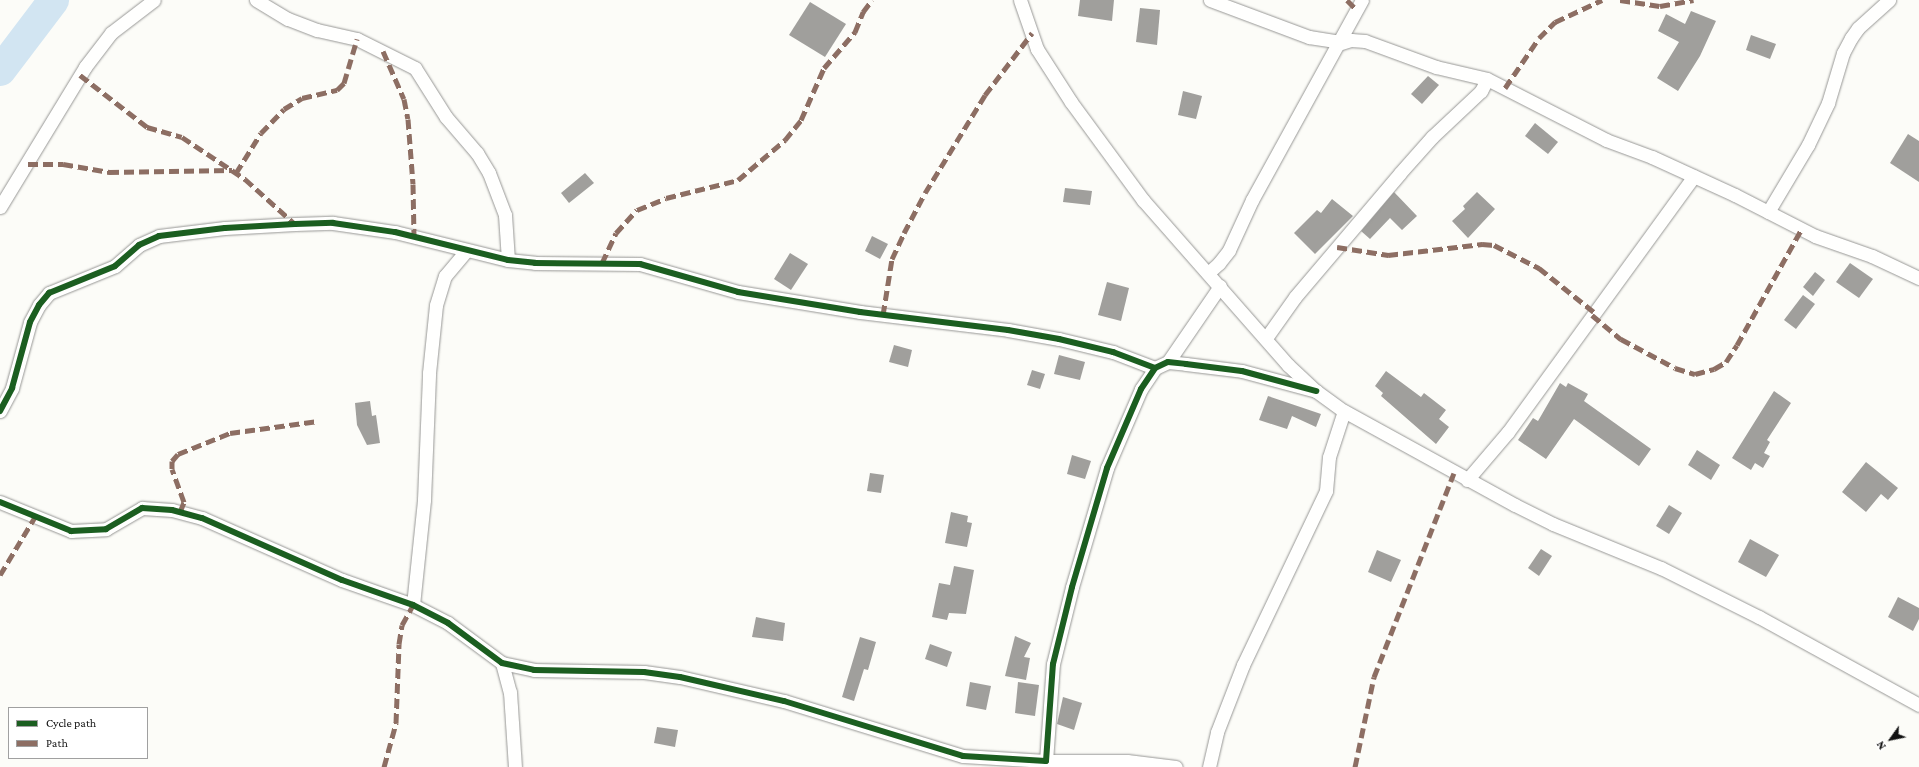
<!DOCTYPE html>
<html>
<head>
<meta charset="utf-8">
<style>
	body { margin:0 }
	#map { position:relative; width:1919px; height:767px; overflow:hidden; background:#fcfcf8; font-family:"Crimson Pro",serif }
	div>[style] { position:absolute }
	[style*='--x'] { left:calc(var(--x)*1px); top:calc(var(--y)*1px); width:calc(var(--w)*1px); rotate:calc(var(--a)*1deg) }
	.river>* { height:31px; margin:-15.5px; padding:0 15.5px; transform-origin:15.5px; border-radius:15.5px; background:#d2e5f2 }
	.building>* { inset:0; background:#a09f9c }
	.roads { filter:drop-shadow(0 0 1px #979795) drop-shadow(0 0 1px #979795) }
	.street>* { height:13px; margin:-6.5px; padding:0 6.5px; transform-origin:6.5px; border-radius:6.5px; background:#fffffe }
	.quiet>* { height:5px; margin-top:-2.5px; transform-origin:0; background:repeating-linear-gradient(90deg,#8d6e63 0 10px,transparent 0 15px) }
	.cycleway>* { height:6px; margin:-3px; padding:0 3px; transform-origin:3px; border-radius:3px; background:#1b5e20 }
	span { translate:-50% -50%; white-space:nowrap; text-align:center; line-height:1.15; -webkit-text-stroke:4px #fff; paint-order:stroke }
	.legend { position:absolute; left:8px; top:707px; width:140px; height:52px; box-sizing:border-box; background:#fff; border:1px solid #a0a0a0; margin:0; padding:5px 7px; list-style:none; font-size:12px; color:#111 }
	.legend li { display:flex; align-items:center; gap:8px; height:20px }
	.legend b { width:20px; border:1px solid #a0a0a0 }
	.north { position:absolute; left:1871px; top:719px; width:40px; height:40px; -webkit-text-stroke:3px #fff; paint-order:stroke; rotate:237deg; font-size:11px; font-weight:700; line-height:16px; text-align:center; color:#111 }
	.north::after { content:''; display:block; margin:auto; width:14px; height:18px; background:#111; clip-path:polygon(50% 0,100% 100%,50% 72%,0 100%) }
</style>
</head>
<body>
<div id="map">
	<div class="river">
		<i style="--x:0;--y:70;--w:88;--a:-52.9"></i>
	</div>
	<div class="building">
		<i style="clip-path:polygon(1080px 0,1114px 0,1112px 21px,1078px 16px)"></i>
		<i style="clip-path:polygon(810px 2px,846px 24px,825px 57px,789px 35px)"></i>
		<i style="clip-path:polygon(1140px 8px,1160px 10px,1157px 45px,1136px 42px)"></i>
		<i style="clip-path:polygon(1691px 11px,1716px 21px,1700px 56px,1678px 91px,1657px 78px,1679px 42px,1658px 31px,1666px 14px,1685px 24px)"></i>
		<i style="clip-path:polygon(1751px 35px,1776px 44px,1770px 59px,1746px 50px)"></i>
		<i style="clip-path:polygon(1428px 76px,1439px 85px,1422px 104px,1411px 94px)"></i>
		<i style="clip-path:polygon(1183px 91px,1202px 96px,1196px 119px,1178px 115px)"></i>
		<i style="clip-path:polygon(1535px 123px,1558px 142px,1548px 154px,1525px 136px)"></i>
		<i style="clip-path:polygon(1908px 134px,1919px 141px,1919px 182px,1890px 163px)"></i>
		<i style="clip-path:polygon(585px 173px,594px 183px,569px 203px,561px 193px)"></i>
		<i style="clip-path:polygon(1065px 188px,1092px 191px,1090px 205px,1063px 202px)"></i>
		<i style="clip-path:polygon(1394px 192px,1417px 216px,1402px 230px,1390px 218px,1370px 239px,1361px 231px)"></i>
		<i style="clip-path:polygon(1477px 192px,1495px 209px,1468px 238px,1452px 221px,1465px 209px,1463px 206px)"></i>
		<i style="clip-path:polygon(1332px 199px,1353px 216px,1315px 254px,1294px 233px,1317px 210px,1321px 213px)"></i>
		<i style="clip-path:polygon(872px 236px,888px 244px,880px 259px,865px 251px)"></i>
		<i style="clip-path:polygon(790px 253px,808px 264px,791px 290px,774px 279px)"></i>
		<i style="clip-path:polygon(1850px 263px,1873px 279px,1859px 298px,1836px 282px)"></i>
		<i style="clip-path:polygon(1815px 272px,1825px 280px,1813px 296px,1803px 287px)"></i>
		<i style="clip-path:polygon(1107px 282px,1129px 288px,1121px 321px,1098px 315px)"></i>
		<i style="clip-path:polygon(1803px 295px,1815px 304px,1796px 329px,1784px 320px)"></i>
		<i style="clip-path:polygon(894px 345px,912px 350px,908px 367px,889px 362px)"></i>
		<i style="clip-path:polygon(1059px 355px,1085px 362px,1080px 380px,1054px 374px)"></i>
		<i style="clip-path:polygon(1032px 370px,1045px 374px,1040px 389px,1027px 385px)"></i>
		<i style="clip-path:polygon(1386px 371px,1421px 397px,1424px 393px,1446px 410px,1439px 419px,1449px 427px,1436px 444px,1381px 396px,1383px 393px,1375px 386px)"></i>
		<i style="clip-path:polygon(1560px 383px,1566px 387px,1568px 383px,1588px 394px,1584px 401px,1651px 449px,1639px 466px,1574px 419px,1546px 459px,1518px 440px,1533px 418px,1538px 421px)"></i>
		<i style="clip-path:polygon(1774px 391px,1791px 403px,1767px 440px,1770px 442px,1764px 453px,1770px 456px,1763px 468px,1755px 463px,1751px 470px,1732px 458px)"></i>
		<i style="clip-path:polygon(1268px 396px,1321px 414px,1316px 427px,1292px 416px,1287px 429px,1259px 420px)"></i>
		<i style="clip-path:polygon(370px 401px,372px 416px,376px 415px,380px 443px,367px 445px,357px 425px,355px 403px)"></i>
		<i style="clip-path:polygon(1697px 450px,1720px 465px,1711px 480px,1688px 465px)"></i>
		<i style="clip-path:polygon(1072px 455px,1091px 461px,1085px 479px,1067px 474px)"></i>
		<i style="clip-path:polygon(1866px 462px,1898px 488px,1888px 500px,1881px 494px,1866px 512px,1842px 492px)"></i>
		<i style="clip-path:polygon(870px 473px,884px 475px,881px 493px,867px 491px)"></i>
		<i style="clip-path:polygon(1669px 505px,1682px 513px,1669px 534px,1656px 526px)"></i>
		<i style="clip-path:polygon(951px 512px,968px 516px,967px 522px,972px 523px,967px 547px,945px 543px)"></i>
		<i style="clip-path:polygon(1750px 539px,1779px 555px,1766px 577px,1738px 562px)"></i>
		<i style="clip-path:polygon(1541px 549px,1552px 556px,1539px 576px,1528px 568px)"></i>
		<i style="clip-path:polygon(1377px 550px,1401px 560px,1391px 582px,1368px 572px)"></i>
		<i style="clip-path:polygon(954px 566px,974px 570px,966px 614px,949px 613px,947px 620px,932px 617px,939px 583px,950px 585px)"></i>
		<i style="clip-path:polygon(1898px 597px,1919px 608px,1919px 619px,1913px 631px,1888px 617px)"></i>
		<i style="clip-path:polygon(756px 617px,785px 623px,783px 641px,752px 637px)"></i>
		<i style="clip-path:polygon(1015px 636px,1031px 643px,1024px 657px,1030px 658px,1026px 680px,1005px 676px)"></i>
		<i style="clip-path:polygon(860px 637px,876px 642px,868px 670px,864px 669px,854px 701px,842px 697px)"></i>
		<i style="clip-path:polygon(930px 644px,952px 652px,947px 667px,925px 659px)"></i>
		<i style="clip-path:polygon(970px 682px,991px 686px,986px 710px,966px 706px)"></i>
		<i style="clip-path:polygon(1018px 682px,1039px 685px,1035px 716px,1015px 713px)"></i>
		<i style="clip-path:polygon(1063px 697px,1082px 703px,1074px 730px,1057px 724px)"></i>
		<i style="clip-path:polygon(657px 727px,678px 730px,675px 747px,654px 743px)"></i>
	</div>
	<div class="roads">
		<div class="street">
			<i style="--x:256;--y:0;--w:37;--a:31"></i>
			<i style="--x:288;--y:19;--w:31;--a:21"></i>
			<i style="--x:317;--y:30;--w:41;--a:12.7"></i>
			<i style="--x:357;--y:39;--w:65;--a:26.6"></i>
			<i style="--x:415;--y:68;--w:58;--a:57.7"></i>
			<i style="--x:446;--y:117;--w:48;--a:49.3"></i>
			<i style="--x:477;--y:153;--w:23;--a:59"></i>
			<i style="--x:489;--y:173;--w:45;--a:69.1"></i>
			<i style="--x:505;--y:215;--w:45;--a:86.2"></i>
			<i style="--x:1020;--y:0;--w:52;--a:70.9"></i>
			<i style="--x:1037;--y:49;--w:63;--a:57.3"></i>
			<i style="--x:1071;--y:102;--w:122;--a:53.7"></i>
			<i style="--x:1143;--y:200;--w:220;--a:48.7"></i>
			<i style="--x:1288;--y:365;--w:38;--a:43"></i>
			<i style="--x:1316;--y:391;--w:34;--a:36"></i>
			<i style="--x:1344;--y:411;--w:195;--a:28.8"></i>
			<i style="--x:1515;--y:505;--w:42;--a:26.6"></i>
			<i style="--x:1553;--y:524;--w:117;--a:22.2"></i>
			<i style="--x:1661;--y:568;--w:110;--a:26.6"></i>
			<i style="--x:1759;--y:617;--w:183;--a:28.8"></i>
			<i style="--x:1210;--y:0;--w:106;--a:20.5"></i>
			<i style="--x:1309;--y:37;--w:30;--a:9"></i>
			<i style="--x:1338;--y:44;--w:14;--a:-17"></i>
			<i style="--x:1351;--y:40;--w:14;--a:4"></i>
			<i style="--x:1365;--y:41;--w:76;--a:20.1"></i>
			<i style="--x:1436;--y:67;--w:52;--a:13.2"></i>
			<i style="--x:1487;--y:79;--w:134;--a:27.1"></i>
			<i style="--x:1606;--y:140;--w:49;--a:20.3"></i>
			<i style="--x:1652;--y:157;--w:91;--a:24.6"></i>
			<i style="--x:1735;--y:195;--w:90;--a:27.1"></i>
			<i style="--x:1815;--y:236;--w:60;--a:19.3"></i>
			<i style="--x:1872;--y:256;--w:52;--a:25.1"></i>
			<i style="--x:0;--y:207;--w:164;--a:-58.7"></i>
			<i style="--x:85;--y:67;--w:43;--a:-52.6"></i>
			<i style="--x:111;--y:33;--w:54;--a:-37.5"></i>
			<i style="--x:1768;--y:212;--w:78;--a:-59.2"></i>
			<i style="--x:1808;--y:145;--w:47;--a:-64.5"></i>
			<i style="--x:1828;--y:103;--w:52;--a:-73.3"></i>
			<i style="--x:1843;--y:53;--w:17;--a:-62"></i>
			<i style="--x:1851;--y:38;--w:12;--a:-55"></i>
			<i style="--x:1858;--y:28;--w:42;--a:-42.1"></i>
			<i style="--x:1208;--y:273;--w:15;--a:-42"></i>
			<i style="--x:1219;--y:263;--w:16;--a:-52"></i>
			<i style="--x:1229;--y:250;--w:55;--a:-65.3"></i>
			<i style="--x:1252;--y:200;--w:228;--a:-61.2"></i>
			<i style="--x:1266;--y:338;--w:50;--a:-54.7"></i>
			<i style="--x:1295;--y:297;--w:162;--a:-49.7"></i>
			<i style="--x:1400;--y:173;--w:48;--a:-48.4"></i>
			<i style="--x:1432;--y:137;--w:67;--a:-43.2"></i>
			<i style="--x:1481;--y:91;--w:13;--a:-63"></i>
			<i style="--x:1168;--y:362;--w:92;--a:-55.6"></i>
			<i style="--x:0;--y:411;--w:26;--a:-62"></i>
			<i style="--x:12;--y:388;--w:68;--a:-74.7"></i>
			<i style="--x:30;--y:322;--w:19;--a:-62"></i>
			<i style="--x:39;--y:305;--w:16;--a:-50"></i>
			<i style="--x:49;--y:293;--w:71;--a:-22.2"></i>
			<i style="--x:115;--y:266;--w:32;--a:-41"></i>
			<i style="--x:139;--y:245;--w:22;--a:-24"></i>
			<i style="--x:159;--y:236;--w:66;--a:-6.9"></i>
			<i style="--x:225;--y:228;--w:70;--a:-3.3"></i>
			<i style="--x:295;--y:224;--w:38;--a:-2"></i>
			<i style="--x:333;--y:223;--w:63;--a:8.3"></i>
			<i style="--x:395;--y:232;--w:116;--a:13.9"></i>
			<i style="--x:508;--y:260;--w:27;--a:6"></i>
			<i style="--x:535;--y:263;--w:105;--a:0.5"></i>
			<i style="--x:640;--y:264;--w:102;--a:15.9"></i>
			<i style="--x:738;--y:292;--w:124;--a:9.3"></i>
			<i style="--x:860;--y:312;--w:149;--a:6.9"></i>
			<i style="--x:1008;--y:330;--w:52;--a:10"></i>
			<i style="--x:1059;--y:339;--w:56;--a:13.5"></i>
			<i style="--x:1113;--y:352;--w:45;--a:20.9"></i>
			<i style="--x:1467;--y:480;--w:63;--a:-49.5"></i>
			<i style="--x:1508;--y:432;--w:316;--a:-54"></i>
			<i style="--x:0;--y:502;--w:77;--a:22.2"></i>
			<i style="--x:71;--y:531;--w:35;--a:-3"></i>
			<i style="--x:106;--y:529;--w:42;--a:-30.3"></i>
			<i style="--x:142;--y:508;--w:30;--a:4"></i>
			<i style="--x:172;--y:510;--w:31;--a:15"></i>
			<i style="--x:202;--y:518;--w:153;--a:23.9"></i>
			<i style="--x:342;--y:580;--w:75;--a:19.4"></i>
			<i style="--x:413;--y:605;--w:39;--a:27"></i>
			<i style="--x:448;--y:623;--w:67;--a:36.5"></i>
			<i style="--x:502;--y:663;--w:33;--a:12"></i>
			<i style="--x:534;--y:670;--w:110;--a:1"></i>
			<i style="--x:644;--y:672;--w:36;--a:8"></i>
			<i style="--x:680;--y:677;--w:107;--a:13"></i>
			<i style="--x:784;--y:701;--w:187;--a:17.1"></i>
			<i style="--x:963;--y:756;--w:83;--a:3.4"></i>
			<i style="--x:1046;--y:761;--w:97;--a:-85.9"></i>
			<i style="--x:1053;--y:664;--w:79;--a:-76.1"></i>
			<i style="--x:1072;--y:587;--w:124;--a:-73.6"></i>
			<i style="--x:1107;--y:468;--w:86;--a:-66.7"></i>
			<i style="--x:1141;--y:389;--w:25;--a:-56"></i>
			<i style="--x:1155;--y:368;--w:14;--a:-25"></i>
			<i style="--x:1168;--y:362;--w:18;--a:6"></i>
			<i style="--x:1186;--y:364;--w:56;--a:7.1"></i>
			<i style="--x:1242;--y:371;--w:77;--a:15.1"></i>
			<i style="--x:413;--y:605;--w:106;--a:-84"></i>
			<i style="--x:424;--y:500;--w:127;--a:-87.7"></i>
			<i style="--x:429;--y:373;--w:68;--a:-84.1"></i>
			<i style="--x:436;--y:305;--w:30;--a:-73"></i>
			<i style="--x:445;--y:276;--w:33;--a:-50"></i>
			<i style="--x:502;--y:663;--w:30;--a:75"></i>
			<i style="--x:510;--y:692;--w:75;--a:86.2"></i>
			<i style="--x:1043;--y:767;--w:7;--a:-63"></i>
			<i style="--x:1046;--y:761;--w:81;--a:0"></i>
			<i style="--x:1127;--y:761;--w:49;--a:7"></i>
			<i style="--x:1209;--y:767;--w:36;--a:-77"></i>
			<i style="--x:1217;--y:732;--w:72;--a:-68.8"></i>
			<i style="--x:1243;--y:665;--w:193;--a:-64.5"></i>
			<i style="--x:1326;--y:491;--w:34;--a:-85"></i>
			<i style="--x:1329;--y:457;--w:48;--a:-71.9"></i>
		</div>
	</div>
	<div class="quiet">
		<i style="--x:1347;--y:0;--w:14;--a:45"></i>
		<i style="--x:1620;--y:0;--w:40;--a:8.5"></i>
		<i style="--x:1660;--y:6;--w:34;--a:-10"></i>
		<i style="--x:383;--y:51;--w:52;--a:66.4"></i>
		<i style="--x:404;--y:99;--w:20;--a:79"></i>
		<i style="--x:408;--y:119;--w:65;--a:85.6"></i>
		<i style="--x:413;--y:184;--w:53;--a:88.9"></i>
		<i style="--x:80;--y:75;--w:85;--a:37.8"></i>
		<i style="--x:147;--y:127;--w:36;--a:16"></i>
		<i style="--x:182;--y:137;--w:76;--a:33.7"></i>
		<i style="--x:245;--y:179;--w:67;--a:42"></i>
		<i style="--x:1505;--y:88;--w:60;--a:-55.8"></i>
		<i style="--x:1539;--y:38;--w:23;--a:-45"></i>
		<i style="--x:1555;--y:22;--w:52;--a:-25.1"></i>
		<i style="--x:28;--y:164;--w:35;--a:0"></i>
		<i style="--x:63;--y:164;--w:47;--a:9.9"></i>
		<i style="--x:109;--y:172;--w:123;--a:-0.9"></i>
		<i style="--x:236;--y:173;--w:47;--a:-58"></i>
		<i style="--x:261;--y:133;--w:33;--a:-46"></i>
		<i style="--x:284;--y:109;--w:21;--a:-31"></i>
		<i style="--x:302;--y:98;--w:36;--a:-13"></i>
		<i style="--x:337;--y:90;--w:10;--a:-45"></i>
		<i style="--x:344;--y:83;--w:46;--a:-73.5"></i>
		<i style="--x:1337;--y:247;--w:52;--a:8.9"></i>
		<i style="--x:1388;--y:255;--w:95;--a:-6.7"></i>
		<i style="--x:1482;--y:244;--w:12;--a:5"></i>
		<i style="--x:1494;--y:245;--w:51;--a:27.1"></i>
		<i style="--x:1539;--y:268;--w:70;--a:38.7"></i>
		<i style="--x:602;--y:263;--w:33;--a:-65"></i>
		<i style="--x:616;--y:233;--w:31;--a:-48"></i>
		<i style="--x:637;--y:210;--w:31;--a:-22"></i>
		<i style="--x:666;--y:198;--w:74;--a:-14"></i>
		<i style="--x:738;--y:180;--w:62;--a:-40.4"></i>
		<i style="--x:785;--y:140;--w:26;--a:-51"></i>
		<i style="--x:801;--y:120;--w:57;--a:-66.1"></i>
		<i style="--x:824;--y:68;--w:48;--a:-49.3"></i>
		<i style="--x:855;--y:32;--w:22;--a:-68"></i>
		<i style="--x:863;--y:12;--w:15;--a:-53"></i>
		<i style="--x:883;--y:315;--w:57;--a:-80.9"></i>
		<i style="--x:892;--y:259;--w:29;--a:-65"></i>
		<i style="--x:904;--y:233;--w:45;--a:-62.3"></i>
		<i style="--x:925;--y:193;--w:115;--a:-58.5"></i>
		<i style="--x:985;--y:95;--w:78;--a:-52.8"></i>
		<i style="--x:1592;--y:315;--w:38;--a:40"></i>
		<i style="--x:1621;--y:339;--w:61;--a:28.2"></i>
		<i style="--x:1675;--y:368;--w:21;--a:17"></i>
		<i style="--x:1695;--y:374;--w:20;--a:-15"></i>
		<i style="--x:1714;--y:369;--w:14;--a:-30"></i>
		<i style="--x:1726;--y:362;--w:20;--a:-57"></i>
		<i style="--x:1737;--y:345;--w:132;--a:-60.9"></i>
		<i style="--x:180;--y:512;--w:11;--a:-68"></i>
		<i style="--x:184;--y:502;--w:35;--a:-110"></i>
		<i style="--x:172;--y:469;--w:8;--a:-90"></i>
		<i style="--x:172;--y:461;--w:9;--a:-49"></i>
		<i style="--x:178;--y:454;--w:56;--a:-22"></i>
		<i style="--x:230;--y:433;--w:89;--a:-7.8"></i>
		<i style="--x:0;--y:575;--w:68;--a:-58.9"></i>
		<i style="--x:384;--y:767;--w:46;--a:-74.7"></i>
		<i style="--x:396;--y:723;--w:79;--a:-87.8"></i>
		<i style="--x:399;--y:644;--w:19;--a:-81"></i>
		<i style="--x:402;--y:625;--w:23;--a:-61"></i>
		<i style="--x:1355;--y:767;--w:92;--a:-78.1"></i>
		<i style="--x:1374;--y:677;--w:219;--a:-68.6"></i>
	</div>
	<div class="cycleway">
		<i style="--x:0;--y:411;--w:26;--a:-62"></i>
		<i style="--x:12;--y:388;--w:68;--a:-74.7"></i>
		<i style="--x:30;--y:322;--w:19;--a:-62"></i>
		<i style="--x:39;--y:305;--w:16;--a:-50"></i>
		<i style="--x:49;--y:293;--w:71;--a:-22.2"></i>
		<i style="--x:115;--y:266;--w:32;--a:-41"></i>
		<i style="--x:139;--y:245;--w:22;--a:-24"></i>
		<i style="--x:159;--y:236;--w:66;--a:-6.9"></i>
		<i style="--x:225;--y:228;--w:70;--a:-3.3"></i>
		<i style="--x:295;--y:224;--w:38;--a:-2"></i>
		<i style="--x:333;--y:223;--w:63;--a:8.3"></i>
		<i style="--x:395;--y:232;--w:116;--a:13.9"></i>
		<i style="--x:508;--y:260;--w:27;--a:6"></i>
		<i style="--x:535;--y:263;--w:105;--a:0.5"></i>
		<i style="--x:640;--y:264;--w:102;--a:15.9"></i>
		<i style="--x:738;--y:292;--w:124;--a:9.3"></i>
		<i style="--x:860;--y:312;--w:149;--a:6.9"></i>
		<i style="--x:1008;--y:330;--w:52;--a:10"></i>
		<i style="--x:1059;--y:339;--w:56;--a:13.5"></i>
		<i style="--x:1113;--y:352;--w:45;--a:20.9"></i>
		<i style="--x:0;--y:502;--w:77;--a:22.2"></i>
		<i style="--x:71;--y:531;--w:35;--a:-3"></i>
		<i style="--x:106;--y:529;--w:42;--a:-30.3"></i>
		<i style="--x:142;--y:508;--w:30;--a:4"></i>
		<i style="--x:172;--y:510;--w:31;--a:15"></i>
		<i style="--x:202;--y:518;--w:153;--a:23.9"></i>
		<i style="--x:342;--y:580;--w:75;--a:19.4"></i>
		<i style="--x:413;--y:605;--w:39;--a:27"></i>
		<i style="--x:448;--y:623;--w:67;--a:36.5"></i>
		<i style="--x:502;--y:663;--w:33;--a:12"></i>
		<i style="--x:534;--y:670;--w:110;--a:1"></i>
		<i style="--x:644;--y:672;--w:36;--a:8"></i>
		<i style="--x:680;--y:677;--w:107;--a:13"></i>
		<i style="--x:784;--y:701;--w:187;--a:17.1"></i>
		<i style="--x:963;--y:756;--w:83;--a:3.4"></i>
		<i style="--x:1046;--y:761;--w:97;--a:-85.9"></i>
		<i style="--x:1053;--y:664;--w:79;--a:-76.1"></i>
		<i style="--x:1072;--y:587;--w:124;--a:-73.6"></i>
		<i style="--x:1107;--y:468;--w:86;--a:-66.7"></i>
		<i style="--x:1141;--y:389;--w:25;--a:-56"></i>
		<i style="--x:1155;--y:368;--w:14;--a:-25"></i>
		<i style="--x:1168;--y:362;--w:18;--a:6"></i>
		<i style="--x:1186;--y:364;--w:56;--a:7.1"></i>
		<i style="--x:1242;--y:371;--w:77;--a:15.1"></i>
	</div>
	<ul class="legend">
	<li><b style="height:5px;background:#1b5e20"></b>Cycle path</li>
	<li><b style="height:5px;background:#8d6e63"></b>Path</li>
	</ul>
	<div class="north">N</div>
</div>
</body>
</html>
